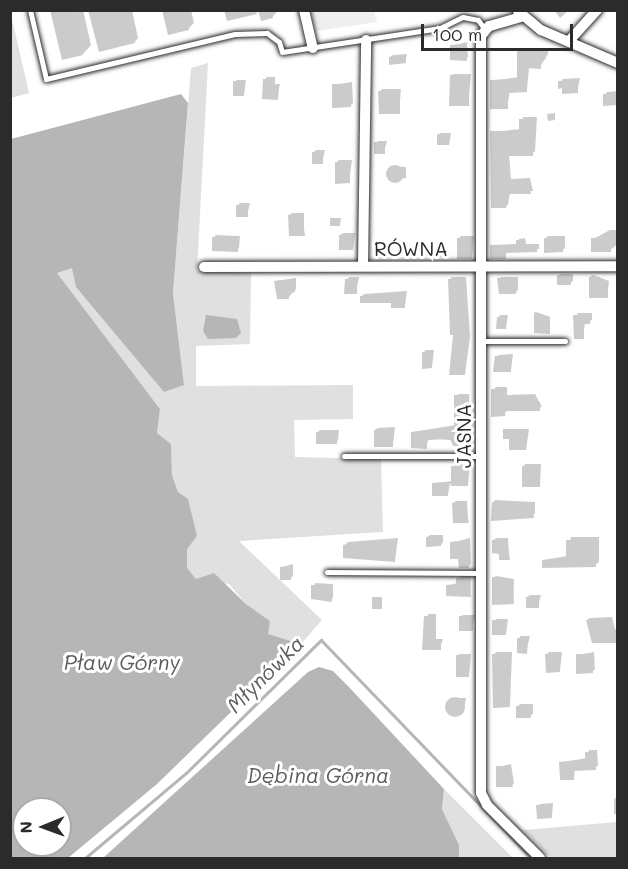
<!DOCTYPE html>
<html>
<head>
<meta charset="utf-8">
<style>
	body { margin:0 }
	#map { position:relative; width:628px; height:869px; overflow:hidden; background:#fff; font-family:Mali,sans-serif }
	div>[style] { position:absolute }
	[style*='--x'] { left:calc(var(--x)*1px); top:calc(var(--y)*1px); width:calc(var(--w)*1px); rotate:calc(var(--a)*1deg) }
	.built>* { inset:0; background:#efefef }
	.green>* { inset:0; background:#e0e0e0 }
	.water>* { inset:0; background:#b6b6b6 }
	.shadow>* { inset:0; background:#0003 }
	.stream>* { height:3px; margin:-1.5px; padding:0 1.5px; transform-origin:1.5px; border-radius:1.5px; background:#b6b6b6 }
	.building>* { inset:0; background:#cbcbcb }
	.round { border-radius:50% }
	.roads { filter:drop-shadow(0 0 2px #2b2b2b) drop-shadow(0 0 2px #2b2b2b) }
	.service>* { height:5px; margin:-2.5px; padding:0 2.5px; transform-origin:2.5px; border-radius:2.5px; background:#fff }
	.minor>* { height:10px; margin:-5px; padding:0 5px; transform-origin:5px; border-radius:5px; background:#fff }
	span { translate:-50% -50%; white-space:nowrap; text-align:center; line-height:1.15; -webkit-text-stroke:6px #fff; paint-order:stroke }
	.street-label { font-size:20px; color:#2b2b2b }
	.water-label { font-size:21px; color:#5c5c5c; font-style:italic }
	.frame { position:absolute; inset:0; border:12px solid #2b2b2b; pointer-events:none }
	.north { position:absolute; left:12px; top:797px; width:60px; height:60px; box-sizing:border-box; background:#fff; border:2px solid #aaa; border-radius:50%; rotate:269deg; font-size:16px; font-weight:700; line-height:24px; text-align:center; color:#2b2b2b }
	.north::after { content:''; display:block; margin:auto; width:21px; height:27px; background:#2b2b2b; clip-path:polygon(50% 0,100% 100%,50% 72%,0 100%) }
	.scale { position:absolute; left:421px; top:24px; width:152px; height:27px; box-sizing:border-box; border:3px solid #2b2b2b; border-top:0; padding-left:8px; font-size:18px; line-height:21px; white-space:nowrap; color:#2b2b2b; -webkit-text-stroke:4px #fff; paint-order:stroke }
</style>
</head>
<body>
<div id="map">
	<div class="built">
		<i style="clip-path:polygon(311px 11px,374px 11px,377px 22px,317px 31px)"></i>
	</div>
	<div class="green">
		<i style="clip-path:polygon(11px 15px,29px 93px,11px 98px,10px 98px)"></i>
		<i style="clip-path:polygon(208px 63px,197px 271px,251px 273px,250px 344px,196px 346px,196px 386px,353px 385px,353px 419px,294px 420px,295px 457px,381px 459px,383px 532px,239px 541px,322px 620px,301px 644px,267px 634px,270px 621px,246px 604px,229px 584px,196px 579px,187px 568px,178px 492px,172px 475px,171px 444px,157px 433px,160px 409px,56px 272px,72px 268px,184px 385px,173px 293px,191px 68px)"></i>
		<i style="clip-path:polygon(444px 789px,513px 858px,459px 858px,459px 845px,442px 809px)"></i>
		<i style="clip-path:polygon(617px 822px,617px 857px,551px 858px,523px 830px)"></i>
	</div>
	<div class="water">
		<i style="clip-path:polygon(evenodd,181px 94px,188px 103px,173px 293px,184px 385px,164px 392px,76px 287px,72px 268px,57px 273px,160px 409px,157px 433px,171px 444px,172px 475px,178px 492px,188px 499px,197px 536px,187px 549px,187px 568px,196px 579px,214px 573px,246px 604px,270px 621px,268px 634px,301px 644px,157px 784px,68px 858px,11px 858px,11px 139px,181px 94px,24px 809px,60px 809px,60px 845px,24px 845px,24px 809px)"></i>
		<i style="clip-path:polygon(206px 315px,237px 319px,241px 333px,236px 338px,208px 339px,203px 331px)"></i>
		<i style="clip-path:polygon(319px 667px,333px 671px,348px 686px,444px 789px,442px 809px,459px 845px,459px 858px,103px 858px,308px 672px)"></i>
	</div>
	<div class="shadow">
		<i style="clip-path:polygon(52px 10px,83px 10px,91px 45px,83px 54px)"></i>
		<i style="clip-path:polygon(90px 10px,132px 10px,138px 38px,135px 42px)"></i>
		<i style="clip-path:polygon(164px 10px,191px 10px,194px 23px,188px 29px)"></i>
		<i style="clip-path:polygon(226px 10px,276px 10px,277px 12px,272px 17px,260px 11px,228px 19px)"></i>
		<i style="clip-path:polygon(554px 10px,569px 10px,560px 18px)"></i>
		<i style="clip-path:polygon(467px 42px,468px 57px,466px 59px,451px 46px)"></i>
		<i style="clip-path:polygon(522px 48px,548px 48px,548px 54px,540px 67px,529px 67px,527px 90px,510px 91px,507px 107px,491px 81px,519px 77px)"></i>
		<i style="clip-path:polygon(407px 54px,405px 62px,390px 57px,393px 55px)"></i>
		<i style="clip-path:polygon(453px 74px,471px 74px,468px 105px,451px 76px)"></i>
		<i style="clip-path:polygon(267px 77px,275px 77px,275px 84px,280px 84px,277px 98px,265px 79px)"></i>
		<i style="clip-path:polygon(580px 78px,577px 92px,563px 92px,562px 79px)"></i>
		<i style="clip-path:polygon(237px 80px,246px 80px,244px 95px,234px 82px)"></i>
		<i style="clip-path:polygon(352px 82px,353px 103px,350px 106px,333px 85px)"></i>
		<i style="clip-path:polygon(382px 89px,401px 89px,399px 112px,380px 91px)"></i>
		<i style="clip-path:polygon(618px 91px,618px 103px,605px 95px,607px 92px)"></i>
		<i style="clip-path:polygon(555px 113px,555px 120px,548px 121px,547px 114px)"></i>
		<i style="clip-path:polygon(523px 117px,537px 117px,535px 152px,509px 154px,511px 179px,530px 178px,533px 191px,510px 193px,508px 205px,492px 207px,492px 132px,521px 129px)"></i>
		<i style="clip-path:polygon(441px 133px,451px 133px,449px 144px,438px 135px)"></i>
		<i style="clip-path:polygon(378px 141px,387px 141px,384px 152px,375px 143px)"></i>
		<i style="clip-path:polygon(316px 150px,325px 150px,322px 163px,314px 152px)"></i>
		<i style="clip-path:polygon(339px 160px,352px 160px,349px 182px,336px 163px)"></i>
		<i style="clip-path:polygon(390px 166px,406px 167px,406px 178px,389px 180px)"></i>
		<i style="clip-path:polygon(240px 203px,250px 203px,247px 216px,238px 205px)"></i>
		<i style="clip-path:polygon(292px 213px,304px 213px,304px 234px,289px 215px)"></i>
		<i style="clip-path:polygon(341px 218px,340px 226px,330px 226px,330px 218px)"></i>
		<i style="clip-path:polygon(610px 230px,618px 230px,618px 244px,610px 250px,593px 239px)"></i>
		<i style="clip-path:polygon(343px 233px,355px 233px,353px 249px,340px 235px)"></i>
		<i style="clip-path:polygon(216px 235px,240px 236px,239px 248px,237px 250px,213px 238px)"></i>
		<i style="clip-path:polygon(461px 236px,474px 236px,472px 257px,459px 238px)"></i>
		<i style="clip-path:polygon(548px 236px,565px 236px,565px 248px,562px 251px,545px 239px)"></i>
		<i style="clip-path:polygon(525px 238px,526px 244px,539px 244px,539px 249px,507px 252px,505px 257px,492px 245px,517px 244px,519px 239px)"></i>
		<i style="clip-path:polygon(441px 248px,441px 257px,435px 257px,435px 249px)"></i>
		<i style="clip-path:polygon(561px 274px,573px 274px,573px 281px,570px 283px,558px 276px)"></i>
		<i style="clip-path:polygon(593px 275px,609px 281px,607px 297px,590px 277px)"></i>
		<i style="clip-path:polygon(349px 277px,359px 277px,356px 292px,347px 280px)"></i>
		<i style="clip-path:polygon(451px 277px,466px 277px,470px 337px,465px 374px,455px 334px)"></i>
		<i style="clip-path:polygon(501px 277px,518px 277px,518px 290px,516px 292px,498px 279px)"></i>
		<i style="clip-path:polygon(296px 278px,296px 289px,288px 298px,275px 281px)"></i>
		<i style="clip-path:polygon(407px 291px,405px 306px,362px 297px,364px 294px)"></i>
		<i style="clip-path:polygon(536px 312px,550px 317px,549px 332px,535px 332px)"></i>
		<i style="clip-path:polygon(577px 313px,592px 313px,592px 320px,585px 323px,583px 338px)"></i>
		<i style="clip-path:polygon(500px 315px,508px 315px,506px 328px,498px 318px)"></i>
		<i style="clip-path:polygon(426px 350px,434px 350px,432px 367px,424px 352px)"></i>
		<i style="clip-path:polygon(513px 354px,511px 370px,497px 357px,499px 355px)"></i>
		<i style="clip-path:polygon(495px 387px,507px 387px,507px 395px,535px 394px,542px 407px,507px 410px,504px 415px)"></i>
		<i style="clip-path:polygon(458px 394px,469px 394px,470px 442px,429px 438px,426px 447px,413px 432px,456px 425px)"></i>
		<i style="clip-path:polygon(395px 427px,393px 445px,375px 430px,378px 428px)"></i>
		<i style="clip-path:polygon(320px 430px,339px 430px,338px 440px,336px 442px,318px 432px)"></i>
		<i style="clip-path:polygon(470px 464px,468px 484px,450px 484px,448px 494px,433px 483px,453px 481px,455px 465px)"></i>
		<i style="clip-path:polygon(525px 464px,541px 464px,540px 485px,523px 467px)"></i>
		<i style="clip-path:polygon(495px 500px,535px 502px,535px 514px,493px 503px)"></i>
		<i style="clip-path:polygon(456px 501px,467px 501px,468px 521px,453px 503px)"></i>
		<i style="clip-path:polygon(430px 535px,443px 535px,443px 542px,441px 545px,427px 537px)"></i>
		<i style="clip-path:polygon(571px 537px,599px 537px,599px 562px,595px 565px,543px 560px,567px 556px)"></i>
		<i style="clip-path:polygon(398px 538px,395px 561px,345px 545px,348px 542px)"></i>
		<i style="clip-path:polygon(470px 538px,471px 564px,468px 567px,451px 543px)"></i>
		<i style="clip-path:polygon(496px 538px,508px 538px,509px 558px,493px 541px)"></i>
		<i style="clip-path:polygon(293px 564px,293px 576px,291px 578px,282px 567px)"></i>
		<i style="clip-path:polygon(460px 576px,471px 576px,470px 596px,448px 586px,457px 583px)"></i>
		<i style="clip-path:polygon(496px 576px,514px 579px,513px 603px,493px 578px)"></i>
		<i style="clip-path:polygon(315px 583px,333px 584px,333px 598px,312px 598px)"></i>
		<i style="clip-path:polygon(530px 595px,541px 595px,538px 606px,527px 597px)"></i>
		<i style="clip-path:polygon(428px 614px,436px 614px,436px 639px,443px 639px,440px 648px,424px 648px)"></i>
		<i style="clip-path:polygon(463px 615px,475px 615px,472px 629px,460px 617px)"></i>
		<i style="clip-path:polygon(612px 617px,618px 641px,587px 620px,590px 618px)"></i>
		<i style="clip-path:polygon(496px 619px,508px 619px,506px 634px,494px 621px)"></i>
		<i style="clip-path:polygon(521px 636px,530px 636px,526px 652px,518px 639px)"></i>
		<i style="clip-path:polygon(496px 652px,512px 652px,510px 706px,494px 655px)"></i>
		<i style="clip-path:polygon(549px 652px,562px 652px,560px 671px,547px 654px)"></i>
		<i style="clip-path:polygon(594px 652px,595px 669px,592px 672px,577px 655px)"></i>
		<i style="clip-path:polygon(460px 654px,471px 654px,469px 676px,457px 656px)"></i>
		<i style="clip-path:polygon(450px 698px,466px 698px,463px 714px,447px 711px)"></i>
		<i style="clip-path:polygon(520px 704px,533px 704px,533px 714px,530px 716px,517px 707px)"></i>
		<i style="clip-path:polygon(589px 750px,597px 750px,598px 766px,575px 769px,574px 778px,561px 763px,587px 758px)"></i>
		<i style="clip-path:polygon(511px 764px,514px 783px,512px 785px,497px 767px)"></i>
		<i style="clip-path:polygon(616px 797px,618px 814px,614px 814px,614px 800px)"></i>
		<i style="clip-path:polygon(553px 803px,552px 817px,538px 806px,540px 804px)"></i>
	</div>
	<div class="stream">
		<i style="--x:85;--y:858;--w:132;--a:-40.1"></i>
		<i style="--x:186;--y:773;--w:190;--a:-44.6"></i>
		<i style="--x:321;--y:640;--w:303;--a:46.1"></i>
	</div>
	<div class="building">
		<i style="clip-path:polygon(50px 10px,73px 10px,83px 55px,62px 60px)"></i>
		<i style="clip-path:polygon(88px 10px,127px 10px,135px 43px,99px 52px)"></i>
		<i style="clip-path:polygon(162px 10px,184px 10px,189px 30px,168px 35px)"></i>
		<i style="clip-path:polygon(224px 10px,256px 10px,257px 14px,227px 21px)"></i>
		<i style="clip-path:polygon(258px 10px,271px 10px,273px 18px,261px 21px)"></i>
		<i style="clip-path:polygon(465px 44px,467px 61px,450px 60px,450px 45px)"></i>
		<i style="clip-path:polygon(517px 50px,546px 50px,546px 59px,541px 59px,541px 69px,527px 68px,527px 92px,508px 93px,508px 109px,490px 109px,490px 80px,517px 79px)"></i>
		<i style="clip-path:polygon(406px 56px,406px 63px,389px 65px,389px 57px)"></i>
		<i style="clip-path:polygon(450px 75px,469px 76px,469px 106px,449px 106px)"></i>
		<i style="clip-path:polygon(263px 79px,274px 79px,273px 86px,279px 86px,278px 100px,262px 99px)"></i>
		<i style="clip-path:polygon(578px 80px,578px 93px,562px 94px,562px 88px,558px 89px,558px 81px)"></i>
		<i style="clip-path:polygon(233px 81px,244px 81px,244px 96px,233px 96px)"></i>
		<i style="clip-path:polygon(332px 84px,351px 84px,351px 107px,332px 108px)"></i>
		<i style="clip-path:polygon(400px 90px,400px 114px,379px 114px,378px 91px)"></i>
		<i style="clip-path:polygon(603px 94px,618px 94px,618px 105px,603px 106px)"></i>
		<i style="clip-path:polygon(519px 119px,535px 119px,533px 156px,507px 156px,509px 180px,528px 180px,531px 194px,509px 194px,506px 208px,491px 208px,490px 131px,519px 131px)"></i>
		<i style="clip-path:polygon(437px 134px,450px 135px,449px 145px,437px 145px)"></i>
		<i style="clip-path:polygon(374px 142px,385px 142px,385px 154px,374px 154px)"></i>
		<i style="clip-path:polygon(312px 152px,323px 152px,323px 164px,312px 164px)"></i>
		<i style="clip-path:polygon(335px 162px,350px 162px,350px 183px,335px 184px)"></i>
		<i class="round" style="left:386px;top:165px;width:18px;height:18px"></i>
		<i style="clip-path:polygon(236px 205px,248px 205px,248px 217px,236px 217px)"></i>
		<i style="clip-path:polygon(288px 215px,302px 215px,305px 236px,289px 236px)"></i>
		<i style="clip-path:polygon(605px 233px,618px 233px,618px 245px,611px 245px,611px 252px,591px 252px,591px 238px,605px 238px)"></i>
		<i style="clip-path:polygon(339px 235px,353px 235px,353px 250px,339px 250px)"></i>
		<i style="clip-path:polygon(212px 237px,238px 237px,238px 252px,212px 251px)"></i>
		<i style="clip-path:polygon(457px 238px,472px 238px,472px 259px,457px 259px)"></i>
		<i style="clip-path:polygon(544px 238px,563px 238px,563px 252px,544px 253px)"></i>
		<i style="clip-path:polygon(516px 240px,524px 240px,524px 245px,537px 246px,537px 252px,506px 253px,506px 259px,490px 259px,490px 245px,516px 245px)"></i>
		<i style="clip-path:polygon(557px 275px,571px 275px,571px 285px,557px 285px)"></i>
		<i style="clip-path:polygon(589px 277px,600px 277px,600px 282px,608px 282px,608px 298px,589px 298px)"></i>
		<i style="clip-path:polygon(464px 278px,465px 313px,468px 313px,465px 375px,449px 375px,453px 335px,450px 335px,448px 279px)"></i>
		<i style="clip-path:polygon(497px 278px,516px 278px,516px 294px,499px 294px)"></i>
		<i style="clip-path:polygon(295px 279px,295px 292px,289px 293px,289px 299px,277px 299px,274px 281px)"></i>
		<i style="clip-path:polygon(345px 279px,357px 279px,357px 294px,344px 294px)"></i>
		<i style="clip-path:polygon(391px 293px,405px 293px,405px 308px,391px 308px,391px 303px,360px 303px,360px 296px)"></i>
		<i style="clip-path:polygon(534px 312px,550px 317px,550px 334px,534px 333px)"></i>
		<i style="clip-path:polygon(573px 315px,591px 315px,590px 324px,584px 324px,584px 339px,574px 339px)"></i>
		<i style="clip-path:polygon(497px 317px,506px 317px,506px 329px,496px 329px)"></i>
		<i style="clip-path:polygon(432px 351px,432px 368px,422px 369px,422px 352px)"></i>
		<i style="clip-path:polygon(495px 356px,511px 356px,511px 372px,493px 372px)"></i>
		<i style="clip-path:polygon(505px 388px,505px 397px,534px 395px,534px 402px,540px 402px,540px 411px,505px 411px,505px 416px,491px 417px,491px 389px)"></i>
		<i style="clip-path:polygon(454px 395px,468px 395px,469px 446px,453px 446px,450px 439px,427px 440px,427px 449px,411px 448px,411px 432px,454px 427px)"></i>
		<i style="clip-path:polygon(393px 429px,393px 447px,374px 447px,374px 430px)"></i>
		<i style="clip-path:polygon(503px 429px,529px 429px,526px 450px,509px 450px,509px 439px,503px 439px)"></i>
		<i style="clip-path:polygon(316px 432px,337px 432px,337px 444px,316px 444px)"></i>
		<i style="clip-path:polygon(540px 465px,540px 487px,522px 487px,522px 466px)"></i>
		<i style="clip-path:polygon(451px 466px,468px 466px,468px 486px,451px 486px)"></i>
		<i style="clip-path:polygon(432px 483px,448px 483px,448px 496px,432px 496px)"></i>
		<i style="clip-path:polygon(492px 502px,533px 504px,534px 518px,491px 521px)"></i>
		<i style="clip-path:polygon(452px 503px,465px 503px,469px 523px,453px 523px)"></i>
		<i style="clip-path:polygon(426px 537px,441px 537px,441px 546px,426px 547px)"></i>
		<i style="clip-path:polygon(468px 540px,469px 568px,459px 568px,458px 559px,450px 559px,450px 542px)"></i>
		<i style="clip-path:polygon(492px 540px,507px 540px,510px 560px,499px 560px,499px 554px,492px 553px)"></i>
		<i style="clip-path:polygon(566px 540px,595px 540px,596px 567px,542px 568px,542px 560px,566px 559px)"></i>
		<i style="clip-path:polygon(367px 541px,395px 541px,395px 562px,343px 558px,343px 545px)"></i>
		<i style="clip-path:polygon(291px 566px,291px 580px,280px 580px,280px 567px)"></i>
		<i style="clip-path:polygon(492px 577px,513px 581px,514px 604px,492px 605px)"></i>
		<i style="clip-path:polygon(456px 578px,469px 578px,471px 597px,446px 596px,446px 585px,456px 584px)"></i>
		<i style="clip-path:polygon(311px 585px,332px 586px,332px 602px,311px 599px)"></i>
		<i style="clip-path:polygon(539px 596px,539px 608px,526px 608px,526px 597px)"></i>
		<i style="clip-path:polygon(372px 597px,382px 597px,382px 609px,372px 609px)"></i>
		<i style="clip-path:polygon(424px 616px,434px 616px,434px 641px,441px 641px,441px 650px,422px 650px)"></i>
		<i style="clip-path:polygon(459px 616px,473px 616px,473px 631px,459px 631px)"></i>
		<i style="clip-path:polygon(610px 619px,611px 630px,618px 629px,618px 643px,592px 643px,586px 620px)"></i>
		<i style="clip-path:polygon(492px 620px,506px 620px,506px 635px,492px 635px)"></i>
		<i style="clip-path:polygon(517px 638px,528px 638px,527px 654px,517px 653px)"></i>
		<i style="clip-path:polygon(492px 654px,510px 654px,510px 677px,507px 677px,510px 707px,493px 708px)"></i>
		<i style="clip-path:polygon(545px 654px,560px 654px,560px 672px,546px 673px)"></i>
		<i style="clip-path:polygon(576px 654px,592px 654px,593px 673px,576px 674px)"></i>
		<i style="clip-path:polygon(456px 655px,469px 656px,469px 677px,456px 677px)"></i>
		<i class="round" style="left:445px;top:697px;width:20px;height:20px"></i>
		<i style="clip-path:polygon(516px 706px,531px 706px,531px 718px,516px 718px)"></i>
		<i style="clip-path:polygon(585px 752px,596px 752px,596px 770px,574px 771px,574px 780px,560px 780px,559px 762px,585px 759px)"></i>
		<i style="clip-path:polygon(496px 766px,508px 766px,513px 787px,496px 787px)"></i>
		<i style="clip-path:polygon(536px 805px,551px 805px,552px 818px,537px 819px)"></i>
	</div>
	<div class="roads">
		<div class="service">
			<i style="--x:30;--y:10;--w:71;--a:76.9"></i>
			<i style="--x:46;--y:79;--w:194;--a:-13.4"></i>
			<i style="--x:235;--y:34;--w:32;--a:-2"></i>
			<i style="--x:267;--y:33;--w:15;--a:37"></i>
			<i style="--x:279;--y:42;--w:10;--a:73"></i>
			<i style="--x:282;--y:52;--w:160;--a:-8.6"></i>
			<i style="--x:440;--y:28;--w:25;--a:-26"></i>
			<i style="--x:463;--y:17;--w:15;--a:11"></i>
			<i style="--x:478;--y:20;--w:10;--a:53"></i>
			<i style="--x:481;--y:341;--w:84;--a:0"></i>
			<i style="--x:344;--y:456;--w:137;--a:0"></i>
			<i style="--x:327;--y:572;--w:154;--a:0.4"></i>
		</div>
		<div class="minor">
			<i style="--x:304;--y:10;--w:39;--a:77"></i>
			<i style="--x:518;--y:11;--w:30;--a:40"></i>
			<i style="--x:541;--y:30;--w:84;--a:23.2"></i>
			<i style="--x:521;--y:17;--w:33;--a:164"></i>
			<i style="--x:489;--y:26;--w:13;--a:129"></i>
			<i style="--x:481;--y:36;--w:757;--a:90"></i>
			<i style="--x:481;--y:793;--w:13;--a:63"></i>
			<i style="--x:487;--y:805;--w:75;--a:45"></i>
			<i style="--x:569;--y:41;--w:42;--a:-47.9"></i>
			<i style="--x:363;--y:266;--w:226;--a:-89.2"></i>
			<i style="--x:204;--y:267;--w:414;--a:-0.1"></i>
		</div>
	</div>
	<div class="street-label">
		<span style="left:411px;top:248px">RÓWNA</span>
		<span style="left:463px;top:436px;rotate:-90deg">JASNA</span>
	</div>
	<div class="water-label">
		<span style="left:122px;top:662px">Pław Górny</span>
		<span style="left:265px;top:674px;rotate:-45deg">Młynówka</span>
		<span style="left:318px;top:775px">Dębina Górna</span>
	</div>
	<div class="frame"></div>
	<div class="north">N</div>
	<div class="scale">100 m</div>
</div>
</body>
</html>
